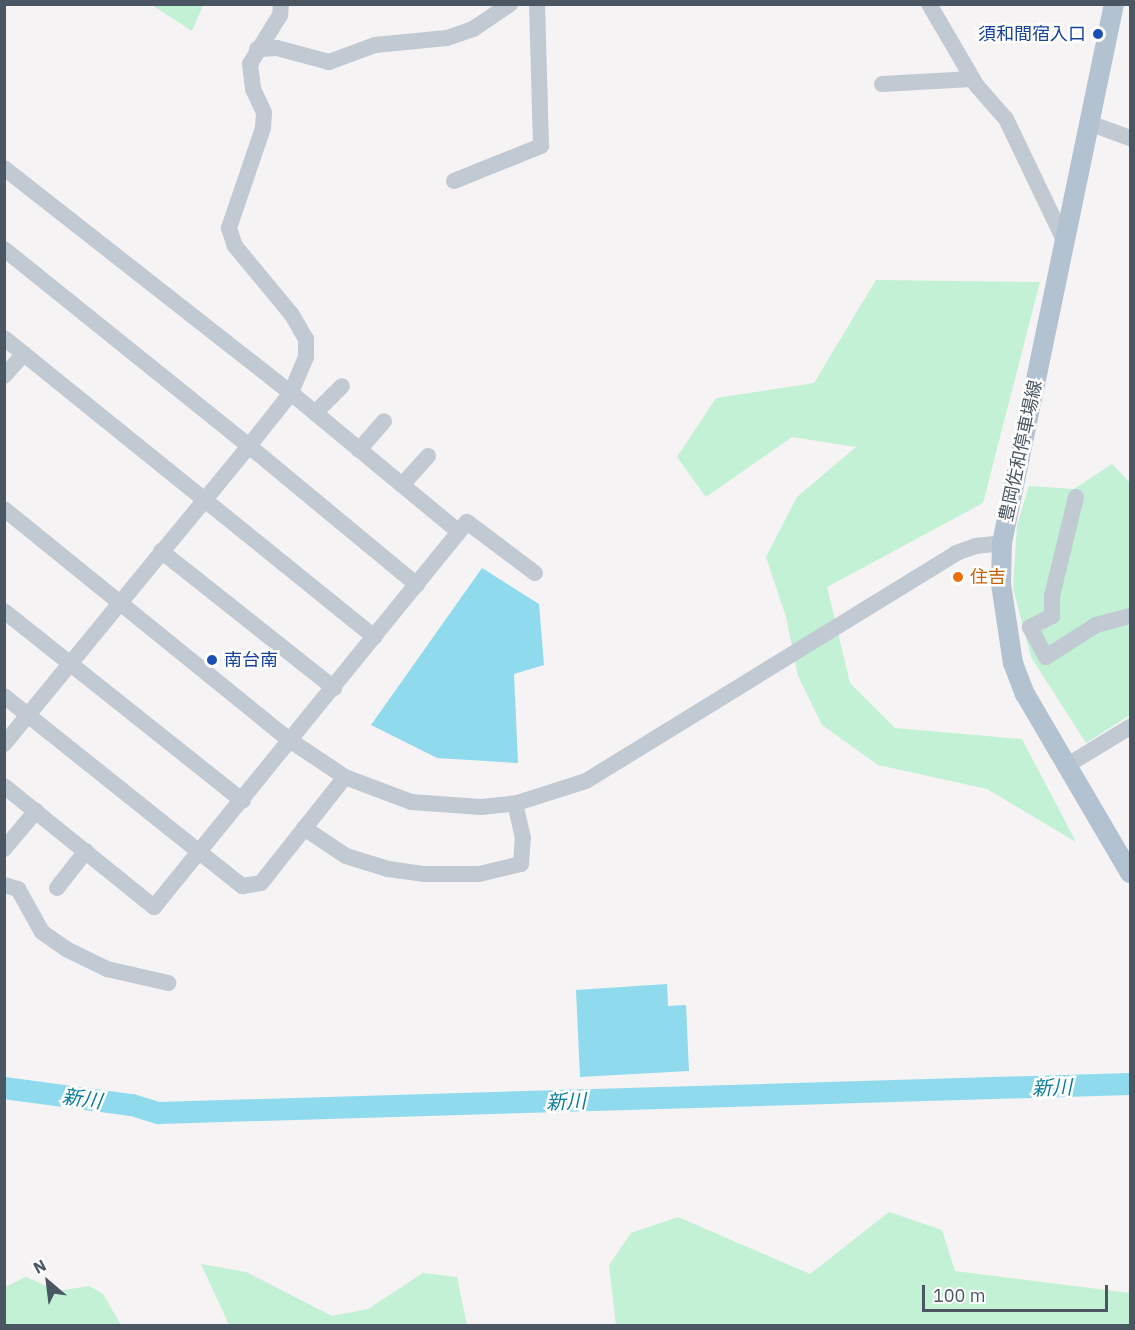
<!DOCTYPE html>
<html>
<head>
<meta charset="utf-8">
<style>
	body { margin:0 }
	#map { position:relative; width:1135px; height:1330px; overflow:hidden; background:#f5f3f3; font-family:"IBM Plex Sans","Noto Sans JP",sans-serif }
	div>[style] { position:absolute }
	[style*='--x'] { left:calc(var(--x)*1px); top:calc(var(--y)*1px); width:calc(var(--w)*1px); rotate:calc(var(--a)*1deg) }
	.green>* { inset:0; background:#c3f1d5 }
	.water>* { inset:0; background:#90daee }
	.river>* { height:22px; margin:-11px; padding:0 11px; transform-origin:11px; border-radius:11px; background:#90daee }
	.minor>* { height:16px; margin:-8px; padding:0 8px; transform-origin:8px; border-radius:8px; background:#c1cad2 }
	.major>* { height:20px; margin:-10px; padding:0 10px; transform-origin:10px; border-radius:10px; background:#b3c2d1 }
	.dots>* { width:16px; height:16px; translate:-50% -50%; box-sizing:border-box; border:3px solid #fff; border-radius:50% }
	span { translate:-50% -50%; white-space:nowrap; text-align:center; line-height:1.15; -webkit-text-stroke:5px #fff; paint-order:stroke }
	.transit-label { font-size:18px; color:#164399 }
	.right { translate:-100% -50%; text-align:right }
	.left { translate:0 -50%; text-align:left }
	.street-label { font-size:18px; color:#4a5661 }
	.food-label { font-size:18px; color:#c56008 }
	.water-label { font-size:20px; color:#0c7c9b; font-style:italic }
	.frame { position:absolute; inset:0; border:6px solid #4a5661; pointer-events:none }
	.north { position:absolute; left:18px; top:1252px; width:60px; height:60px; -webkit-text-stroke:4px #fff; paint-order:stroke; rotate:332deg; font-size:16px; font-weight:700; line-height:24px; text-align:center; color:#4a5661 }
	.north::after { content:''; display:block; margin:auto; width:21px; height:27px; background:#4a5661; clip-path:polygon(50% 0,100% 100%,50% 72%,0 100%) }
	.scale { position:absolute; left:922px; top:1285px; width:186px; height:27px; box-sizing:border-box; border:3px solid #4a5661; border-top:0; padding-left:8px; font-size:18px; line-height:21px; white-space:nowrap; color:#4a5661; -webkit-text-stroke:4px #fff; paint-order:stroke }
</style>
</head>
<body>
<div id="map">
	<div class="green">
		<i style="clip-path:polygon(152px 5px,203px 5px,192px 31px)"></i>
		<i style="clip-path:polygon(876px 280px,1040px 282px,983px 503px,827px 587px,850px 683px,895px 728px,1022px 739px,1076px 842px,987px 789px,878px 765px,822px 725px,798px 676px,786px 617px,766px 557px,797px 497px,856px 447px,792px 437px,706px 497px,677px 457px,716px 398px,814px 383px)"></i>
		<i style="clip-path:polygon(1112px 464px,1130px 483px,1130px 715px,1086px 743px,1031px 657px,1013px 588px,1017px 525px,1029px 486px,1074px 489px)"></i>
		<i style="clip-path:polygon(889px 1212px,942px 1230px,955px 1271px,1130px 1293px,1130px 1325px,616px 1325px,609px 1265px,631px 1233px,678px 1217px,810px 1274px)"></i>
		<i style="clip-path:polygon(201px 1264px,246px 1272px,332px 1316px,368px 1309px,423px 1273px,457px 1277px,467px 1325px,229px 1325px)"></i>
		<i style="clip-path:polygon(26px 1277px,58px 1291px,89px 1286px,103px 1294px,121px 1325px,5px 1325px,5px 1287px)"></i>
	</div>
	<div class="water">
		<i style="clip-path:polygon(482px 568px,539px 604px,544px 665px,514px 674px,518px 763px,437px 758px,371px 725px)"></i>
		<i style="clip-path:polygon(667px 984px,668px 1006px,686px 1005px,689px 1071px,580px 1077px,576px 990px)"></i>
	</div>
	<div class="river">
		<i style="--x:4;--y:1088;--w:129;--a:7.6"></i>
		<i style="--x:132;--y:1105;--w:28;--a:17"></i>
		<i style="--x:159;--y:1113;--w:971;--a:-1.71"></i>
	</div>
	<div class="minor">
		<i style="--x:281;--y:4;--w:11;--a:95"></i>
		<i style="--x:280;--y:15;--w:57;--a:121.5"></i>
		<i style="--x:250;--y:64;--w:25;--a:83"></i>
		<i style="--x:253;--y:89;--w:26;--a:65"></i>
		<i style="--x:264;--y:113;--w:15;--a:94"></i>
		<i style="--x:263;--y:128;--w:106;--a:108.8"></i>
		<i style="--x:229;--y:228;--w:19;--a:72"></i>
		<i style="--x:235;--y:246;--w:89;--a:50.4"></i>
		<i style="--x:292;--y:315;--w:28;--a:60"></i>
		<i style="--x:306;--y:339;--w:18;--a:90"></i>
		<i style="--x:306;--y:357;--w:39;--a:113"></i>
		<i style="--x:291;--y:393;--w:68;--a:128.4"></i>
		<i style="--x:249;--y:446;--w:218;--a:39.6"></i>
		<i style="--x:929;--y:4;--w:95;--a:59.7"></i>
		<i style="--x:977;--y:86;--w:44;--a:48.7"></i>
		<i style="--x:1006;--y:119;--w:136;--a:64.4"></i>
		<i style="--x:257;--y:49;--w:20;--a:-3"></i>
		<i style="--x:277;--y:48;--w:54;--a:15.1"></i>
		<i style="--x:329;--y:62;--w:49;--a:-20.3"></i>
		<i style="--x:375;--y:45;--w:72;--a:-5.6"></i>
		<i style="--x:447;--y:38;--w:28;--a:-19"></i>
		<i style="--x:473;--y:29;--w:45;--a:-34"></i>
		<i style="--x:882;--y:84;--w:90;--a:-3.2"></i>
		<i style="--x:1089;--y:123;--w:44;--a:20.1"></i>
		<i style="--x:4;--y:168;--w:365;--a:38.1"></i>
		<i style="--x:291;--y:393;--w:218;--a:39.6"></i>
		<i style="--x:454;--y:181;--w:94;--a:-21.9"></i>
		<i style="--x:541;--y:146;--w:142;--a:-91.6"></i>
		<i style="--x:4;--y:249;--w:314;--a:38.8"></i>
		<i style="--x:249;--y:446;--w:386;--a:129.4"></i>
		<i style="--x:4;--y:338;--w:476;--a:38.9"></i>
		<i style="--x:4;--y:376;--w:30;--a:-48"></i>
		<i style="--x:315;--y:413;--w:38;--a:-45"></i>
		<i style="--x:359;--y:450;--w:38;--a:-49"></i>
		<i style="--x:402;--y:485;--w:39;--a:-48"></i>
		<i style="--x:1076;--y:497;--w:102;--a:103.6"></i>
		<i style="--x:1052;--y:596;--w:20;--a:90"></i>
		<i style="--x:1052;--y:616;--w:25;--a:153"></i>
		<i style="--x:1030;--y:627;--w:34;--a:62"></i>
		<i style="--x:1046;--y:657;--w:59;--a:-32.6"></i>
		<i style="--x:1096;--y:625;--w:35;--a:-15"></i>
		<i style="--x:4;--y:509;--w:369;--a:39"></i>
		<i style="--x:291;--y:741;--w:65;--a:33.7"></i>
		<i style="--x:345;--y:777;--w:71;--a:20.7"></i>
		<i style="--x:411;--y:802;--w:70;--a:4.1"></i>
		<i style="--x:481;--y:807;--w:36;--a:-6"></i>
		<i style="--x:517;--y:803;--w:72;--a:-17.7"></i>
		<i style="--x:586;--y:781;--w:435;--a:-31.6"></i>
		<i style="--x:956;--y:553;--w:20;--a:-20"></i>
		<i style="--x:975;--y:546;--w:27;--a:-6"></i>
		<i style="--x:161;--y:551;--w:221;--a:38.4"></i>
		<i style="--x:4;--y:611;--w:305;--a:38.5"></i>
		<i style="--x:4;--y:696;--w:305;--a:38.6"></i>
		<i style="--x:242;--y:886;--w:19;--a:-9"></i>
		<i style="--x:261;--y:883;--w:135;--a:-51.6"></i>
		<i style="--x:1066;--y:766;--w:75;--a:-31.4"></i>
		<i style="--x:4;--y:786;--w:193;--a:38.9"></i>
		<i style="--x:154;--y:907;--w:496;--a:-50.9"></i>
		<i style="--x:467;--y:522;--w:85;--a:36.9"></i>
		<i style="--x:304;--y:828;--w:50;--a:33.7"></i>
		<i style="--x:346;--y:856;--w:44;--a:17.2"></i>
		<i style="--x:388;--y:869;--w:37;--a:8"></i>
		<i style="--x:425;--y:874;--w:54;--a:0"></i>
		<i style="--x:479;--y:874;--w:43;--a:-13.4"></i>
		<i style="--x:521;--y:864;--w:26;--a:-86"></i>
		<i style="--x:523;--y:838;--w:35;--a:-103"></i>
		<i style="--x:4;--y:849;--w:50;--a:-49.9"></i>
		<i style="--x:4;--y:885;--w:15;--a:16"></i>
		<i style="--x:18;--y:889;--w:49;--a:60.8"></i>
		<i style="--x:42;--y:932;--w:29;--a:35"></i>
		<i style="--x:66;--y:949;--w:46;--a:26"></i>
		<i style="--x:107;--y:969;--w:63;--a:12.9"></i>
		<i style="--x:57;--y:888;--w:47;--a:-51.9"></i>
	</div>
	<div class="major">
		<i style="--x:1114;--y:4;--w:551;--a:101.74"></i>
		<i style="--x:1002;--y:543;--w:41;--a:91.4"></i>
		<i style="--x:1001;--y:584;--w:80;--a:81.4"></i>
		<i style="--x:1013;--y:663;--w:33;--a:69"></i>
		<i style="--x:1025;--y:694;--w:208;--a:59.6"></i>
	</div>
	<div class="dots">
		<i style="left:1098px;top:34px;background:#1a4fb4"></i>
		<i style="left:958px;top:577px;background:#e8710a"></i>
		<i style="left:212px;top:660px;background:#1a4fb4"></i>
	</div>
	<div class="transit-label">
		<span class="right" style="left:1086px;top:34px">須和間宿入口</span>
		<span class="left" style="left:224px;top:660px">南台南</span>
	</div>
	<div class="street-label">
		<span style="left:1021px;top:451px;rotate:-78deg">豊岡佐和停車場線</span>
	</div>
	<div class="food-label">
		<span class="left" style="left:970px;top:577px">住吉</span>
	</div>
	<div class="water-label">
		<span style="left:1052px;top:1087px;rotate:-2deg">新川</span>
		<span style="left:82px;top:1098px;rotate:8deg">新川</span>
		<span style="left:566px;top:1101px;rotate:-2deg">新川</span>
	</div>
	<div class="frame"></div>
	<div class="north">N</div>
	<div class="scale">100 m</div>
</div>
</body>
</html>
